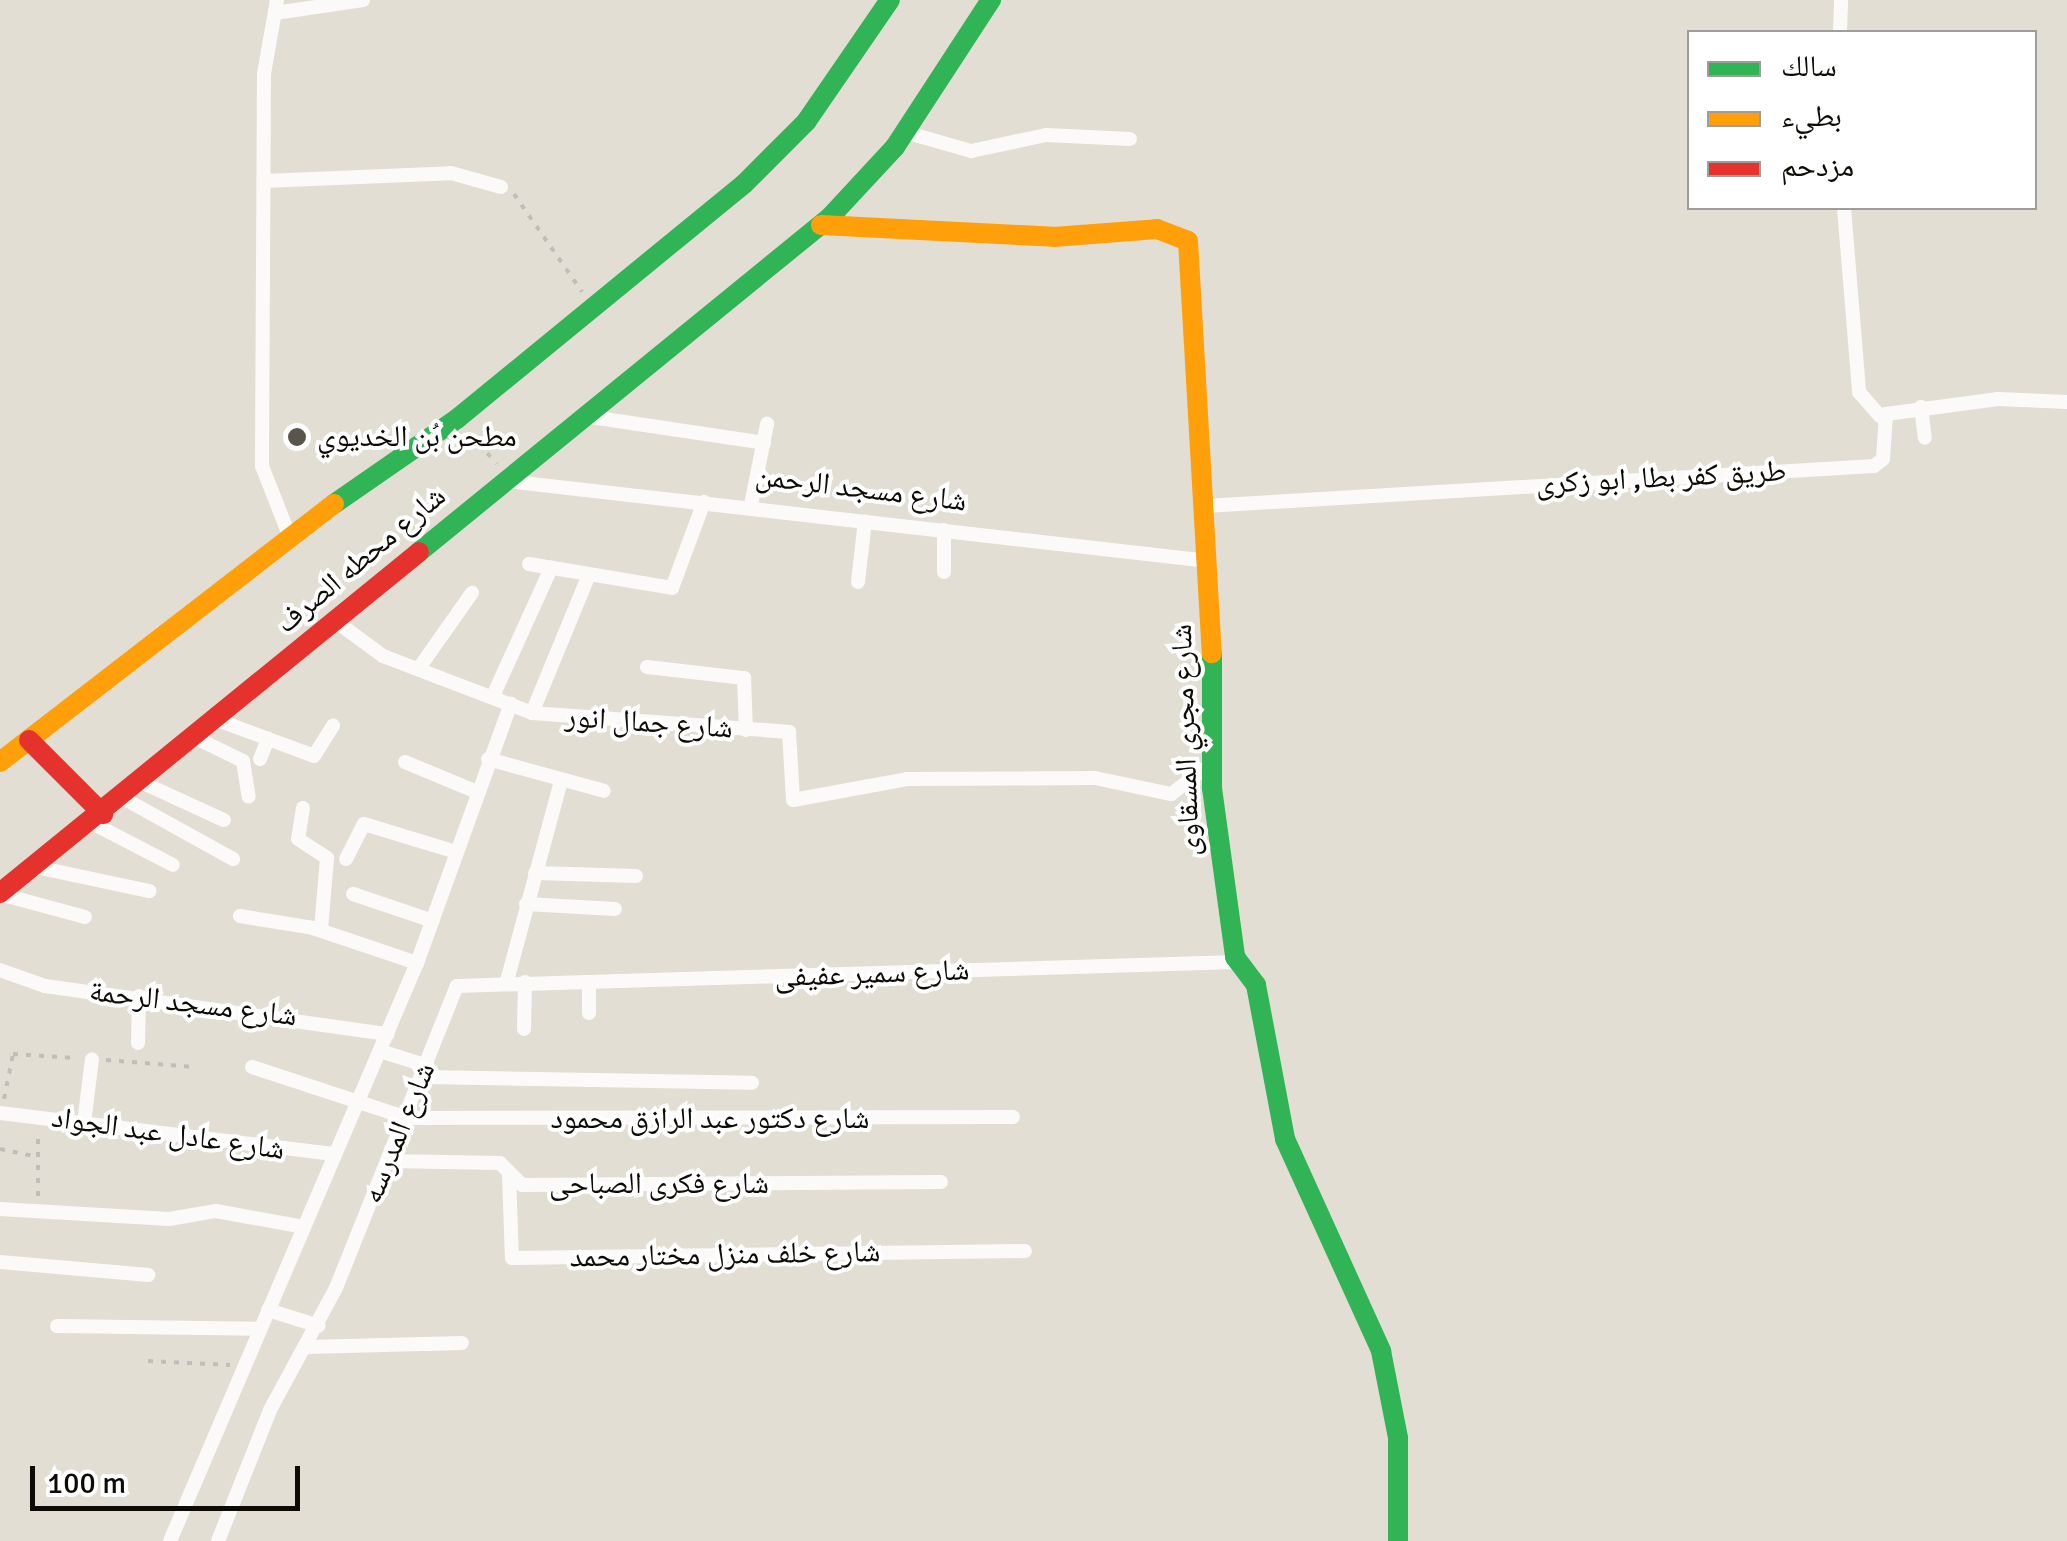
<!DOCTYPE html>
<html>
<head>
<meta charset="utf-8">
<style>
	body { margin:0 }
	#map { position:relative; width:2067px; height:1541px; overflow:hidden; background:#e2ded4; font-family:Signika,"Noto Naskh Arabic",sans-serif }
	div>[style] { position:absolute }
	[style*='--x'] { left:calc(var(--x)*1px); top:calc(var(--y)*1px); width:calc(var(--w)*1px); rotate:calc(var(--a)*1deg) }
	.path>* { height:4px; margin-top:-2px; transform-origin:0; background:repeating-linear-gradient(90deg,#bfbfba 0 5px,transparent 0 13px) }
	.street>* { height:14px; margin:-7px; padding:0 7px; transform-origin:7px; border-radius:7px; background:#fbfaf9 }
	.fast>* { height:20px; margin:-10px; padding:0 10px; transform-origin:10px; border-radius:10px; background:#30b455 }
	.slow>* { height:20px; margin:-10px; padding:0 10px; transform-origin:10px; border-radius:10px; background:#ff9f0a }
	.jam>* { height:20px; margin:-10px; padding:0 10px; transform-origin:10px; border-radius:10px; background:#e5322d }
	.dots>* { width:28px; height:28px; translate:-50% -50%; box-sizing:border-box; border:5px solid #fff; border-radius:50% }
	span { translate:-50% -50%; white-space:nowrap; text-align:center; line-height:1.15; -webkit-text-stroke:8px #fff; paint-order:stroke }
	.poi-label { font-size:30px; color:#0d0b05 }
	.left { translate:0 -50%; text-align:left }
	.street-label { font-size:30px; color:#0d0b05 }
	.legend { position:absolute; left:1687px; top:30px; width:350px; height:180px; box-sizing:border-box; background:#fff; border:2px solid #9e9d9b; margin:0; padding:12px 18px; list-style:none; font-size:30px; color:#0d0b05 }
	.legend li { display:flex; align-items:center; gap:20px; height:50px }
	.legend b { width:50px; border:2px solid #9e9d9b }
	.scale { position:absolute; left:30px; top:1466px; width:270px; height:45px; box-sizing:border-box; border:5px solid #0d0b05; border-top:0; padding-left:12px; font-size:30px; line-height:35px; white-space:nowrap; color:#0d0b05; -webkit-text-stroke:8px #fff; paint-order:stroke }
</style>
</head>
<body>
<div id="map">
	<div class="path">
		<i style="--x:514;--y:194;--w:119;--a:55.2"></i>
		<i style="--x:470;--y:434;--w:40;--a:48"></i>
		<i style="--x:106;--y:1060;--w:89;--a:4.5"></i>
		<i style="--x:4;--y:1099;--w:46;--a:-78.7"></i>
		<i style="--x:13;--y:1054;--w:63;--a:3.6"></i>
		<i style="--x:0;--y:1149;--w:34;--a:12"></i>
		<i style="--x:38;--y:1196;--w:64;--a:-90"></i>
		<i style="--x:148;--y:1361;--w:82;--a:2.8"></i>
	</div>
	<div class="street">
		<i style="--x:277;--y:0;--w:75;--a:100"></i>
		<i style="--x:264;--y:74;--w:392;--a:90.3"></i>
		<i style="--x:262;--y:466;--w:74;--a:68.6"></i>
		<i style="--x:275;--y:13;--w:89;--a:-8.4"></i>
		<i style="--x:1840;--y:32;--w:32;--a:-88"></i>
		<i style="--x:905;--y:132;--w:69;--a:16.1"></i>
		<i style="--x:971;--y:151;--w:77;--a:-12"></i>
		<i style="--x:1046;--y:135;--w:84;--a:2.7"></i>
		<i style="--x:264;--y:181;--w:187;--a:-2.4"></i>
		<i style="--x:451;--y:173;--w:52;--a:15.6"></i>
		<i style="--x:1844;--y:208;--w:185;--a:85.3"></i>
		<i style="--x:1859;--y:392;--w:32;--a:49"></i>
		<i style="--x:1921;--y:407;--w:31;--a:83"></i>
		<i style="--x:584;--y:416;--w:182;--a:8.5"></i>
		<i style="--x:506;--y:481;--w:707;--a:6.5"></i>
		<i style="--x:751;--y:505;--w:83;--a:-78.8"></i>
		<i style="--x:1205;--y:506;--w:670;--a:-3.42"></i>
		<i style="--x:1874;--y:466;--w:11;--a:-38"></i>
		<i style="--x:1883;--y:459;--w:45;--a:-86.2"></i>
		<i style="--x:1886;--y:414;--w:113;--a:-7.6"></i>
		<i style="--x:1998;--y:399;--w:69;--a:2.5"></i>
		<i style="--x:529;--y:564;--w:145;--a:9.5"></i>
		<i style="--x:672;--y:588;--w:92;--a:-69.6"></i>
		<i style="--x:944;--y:572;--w:42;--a:-90"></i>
		<i style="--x:858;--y:582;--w:61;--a:-83.5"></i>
		<i style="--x:334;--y:620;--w:61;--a:36.3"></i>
		<i style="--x:383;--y:656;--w:160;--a:20.9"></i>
		<i style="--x:532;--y:713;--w:258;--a:4.2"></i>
		<i style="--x:789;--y:732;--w:68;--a:86.6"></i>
		<i style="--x:793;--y:800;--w:116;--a:-10.4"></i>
		<i style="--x:907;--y:779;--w:188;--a:-0.3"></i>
		<i style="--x:1095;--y:778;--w:78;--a:11.9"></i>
		<i style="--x:1171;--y:794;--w:50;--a:-36.9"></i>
		<i style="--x:647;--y:667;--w:98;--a:6.5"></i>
		<i style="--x:744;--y:678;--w:52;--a:87.8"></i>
		<i style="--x:419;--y:668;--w:92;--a:-54.8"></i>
		<i style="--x:493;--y:696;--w:141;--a:-65.6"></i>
		<i style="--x:532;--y:713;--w:149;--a:-67.6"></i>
		<i style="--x:220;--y:721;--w:100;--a:20.4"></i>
		<i style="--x:314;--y:756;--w:36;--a:-58"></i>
		<i style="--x:198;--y:739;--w:50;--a:26.1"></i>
		<i style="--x:243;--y:761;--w:36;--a:81"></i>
		<i style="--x:260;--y:759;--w:22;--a:-68"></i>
		<i style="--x:488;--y:759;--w:120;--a:15.4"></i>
		<i style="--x:405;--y:762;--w:78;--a:22.6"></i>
		<i style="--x:143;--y:783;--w:89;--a:24.6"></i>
		<i style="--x:123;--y:798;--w:126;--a:29"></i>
		<i style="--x:303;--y:808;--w:31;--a:99"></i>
		<i style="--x:298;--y:839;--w:35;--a:33"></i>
		<i style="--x:327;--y:858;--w:72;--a:94.8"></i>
		<i style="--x:92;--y:823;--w:91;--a:27.4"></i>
		<i style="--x:346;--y:859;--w:39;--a:-63"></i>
		<i style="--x:364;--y:824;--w:96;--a:16.9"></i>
		<i style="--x:36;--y:867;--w:116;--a:12"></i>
		<i style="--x:535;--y:873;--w:101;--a:1.7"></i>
		<i style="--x:0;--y:894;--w:88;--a:15.1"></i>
		<i style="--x:353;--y:894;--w:84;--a:18.6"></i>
		<i style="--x:526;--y:904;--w:89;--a:3.2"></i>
		<i style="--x:240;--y:916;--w:74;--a:9.3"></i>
		<i style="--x:313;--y:928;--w:110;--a:18.6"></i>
		<i style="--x:0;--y:970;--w:48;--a:19.6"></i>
		<i style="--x:45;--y:986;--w:346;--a:8"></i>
		<i style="--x:507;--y:981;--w:204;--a:-74.9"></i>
		<i style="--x:589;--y:1013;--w:27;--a:-90"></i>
		<i style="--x:524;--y:1029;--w:47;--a:-88.8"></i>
		<i style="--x:138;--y:1043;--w:47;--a:-88.8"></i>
		<i style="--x:380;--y:1051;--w:50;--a:17.4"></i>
		<i style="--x:252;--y:1067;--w:163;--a:18.2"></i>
		<i style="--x:407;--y:1118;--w:606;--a:-0.09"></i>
		<i style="--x:424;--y:1077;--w:328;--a:1"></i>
		<i style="--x:0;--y:1113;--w:338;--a:7"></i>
		<i style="--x:84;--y:1123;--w:64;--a:-82.9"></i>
		<i style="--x:388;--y:1161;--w:112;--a:1"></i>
		<i style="--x:500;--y:1163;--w:31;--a:45"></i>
		<i style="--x:522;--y:1185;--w:419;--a:-0.4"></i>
		<i style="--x:509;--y:1174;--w:84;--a:88"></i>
		<i style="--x:512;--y:1258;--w:513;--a:-0.78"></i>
		<i style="--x:0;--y:1209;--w:169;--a:3.4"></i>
		<i style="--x:169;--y:1219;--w:48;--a:-9.7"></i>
		<i style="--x:216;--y:1211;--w:89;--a:10.3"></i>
		<i style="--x:0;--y:1262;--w:149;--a:5"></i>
		<i style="--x:268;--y:1310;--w:53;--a:17.4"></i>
		<i style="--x:57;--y:1326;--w:203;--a:0.8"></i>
		<i style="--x:307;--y:1347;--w:155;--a:-1.5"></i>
		<i style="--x:170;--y:1541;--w:629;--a:-66.86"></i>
		<i style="--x:417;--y:963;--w:276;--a:-70.1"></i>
		<i style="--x:218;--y:1541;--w:141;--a:-68.3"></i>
		<i style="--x:270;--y:1410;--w:139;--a:-61.6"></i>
		<i style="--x:336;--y:1288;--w:325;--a:-68.2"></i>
		<i style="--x:457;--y:986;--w:780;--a:-1.76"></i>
	</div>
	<div class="fast">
		<i style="--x:334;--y:504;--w:151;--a:-34.7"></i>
		<i style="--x:458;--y:418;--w:370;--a:-39.3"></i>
		<i style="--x:744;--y:184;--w:88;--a:-45"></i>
		<i style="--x:806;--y:122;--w:148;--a:-55.5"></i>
		<i style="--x:419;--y:552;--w:530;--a:-39.18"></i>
		<i style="--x:830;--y:217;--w:96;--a:-47.1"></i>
		<i style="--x:895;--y:147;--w:176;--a:-56.9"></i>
		<i style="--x:1212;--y:653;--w:135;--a:90"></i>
		<i style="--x:1212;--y:788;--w:171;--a:82.2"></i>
		<i style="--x:1235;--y:957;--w:35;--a:53"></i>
		<i style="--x:1256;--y:985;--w:157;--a:79.3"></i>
		<i style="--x:1285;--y:1139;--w:233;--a:65.6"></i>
		<i style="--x:1381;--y:1351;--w:89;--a:78.9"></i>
		<i style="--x:1398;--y:1438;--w:103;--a:90"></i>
	</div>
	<div class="slow">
		<i style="--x:821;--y:225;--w:233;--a:2.9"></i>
		<i style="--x:1054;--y:237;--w:103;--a:-4.4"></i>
		<i style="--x:1157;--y:229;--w:33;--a:21"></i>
		<i style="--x:1188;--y:241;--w:413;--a:86.7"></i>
		<i style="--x:0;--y:762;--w:422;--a:-37.7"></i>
	</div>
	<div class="jam">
		<i style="--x:29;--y:740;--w:105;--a:45"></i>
		<i style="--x:0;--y:893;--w:540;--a:-39.14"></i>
	</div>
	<div class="dots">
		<i style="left:297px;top:437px;background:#58554d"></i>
	</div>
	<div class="poi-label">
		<span class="left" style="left:317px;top:437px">مطحن بُن الخديوي</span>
	</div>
	<div class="street-label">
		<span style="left:1661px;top:478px;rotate:-3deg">طريق كفر بطا, ابو زكرى</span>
		<span style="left:861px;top:489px;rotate:7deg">شارع مسجد الرحمن</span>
		<span style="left:361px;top:560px;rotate:-40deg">شارع محطه الصرف</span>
		<span style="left:649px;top:723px;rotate:4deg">شارع جمال انور</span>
		<span style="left:1186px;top:740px;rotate:-92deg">شارع مجري المسقاوى</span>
		<span style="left:872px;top:974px;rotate:-2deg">شارع سمير عفيفى</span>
		<span style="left:193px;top:1004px;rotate:7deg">شارع مسجد الرحمة</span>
		<span style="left:710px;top:1119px">شارع دكتور عبد الرازق محمود</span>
		<span style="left:399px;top:1133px;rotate:-68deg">شارع المدرسه</span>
		<span style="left:168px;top:1134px;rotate:8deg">شارع عادل عبد الجواد</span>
		<span style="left:659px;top:1184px">شارع فكرى الصباحى</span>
		<span style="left:725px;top:1255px;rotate:-1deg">شارع خلف منزل مختار محمد</span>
	</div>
	<ul class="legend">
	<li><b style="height:12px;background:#30b455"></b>سالك</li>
	<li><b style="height:12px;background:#ff9f0a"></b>بطيء</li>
	<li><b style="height:12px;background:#e5322d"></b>مزدحم</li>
	</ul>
	<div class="scale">100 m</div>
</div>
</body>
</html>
